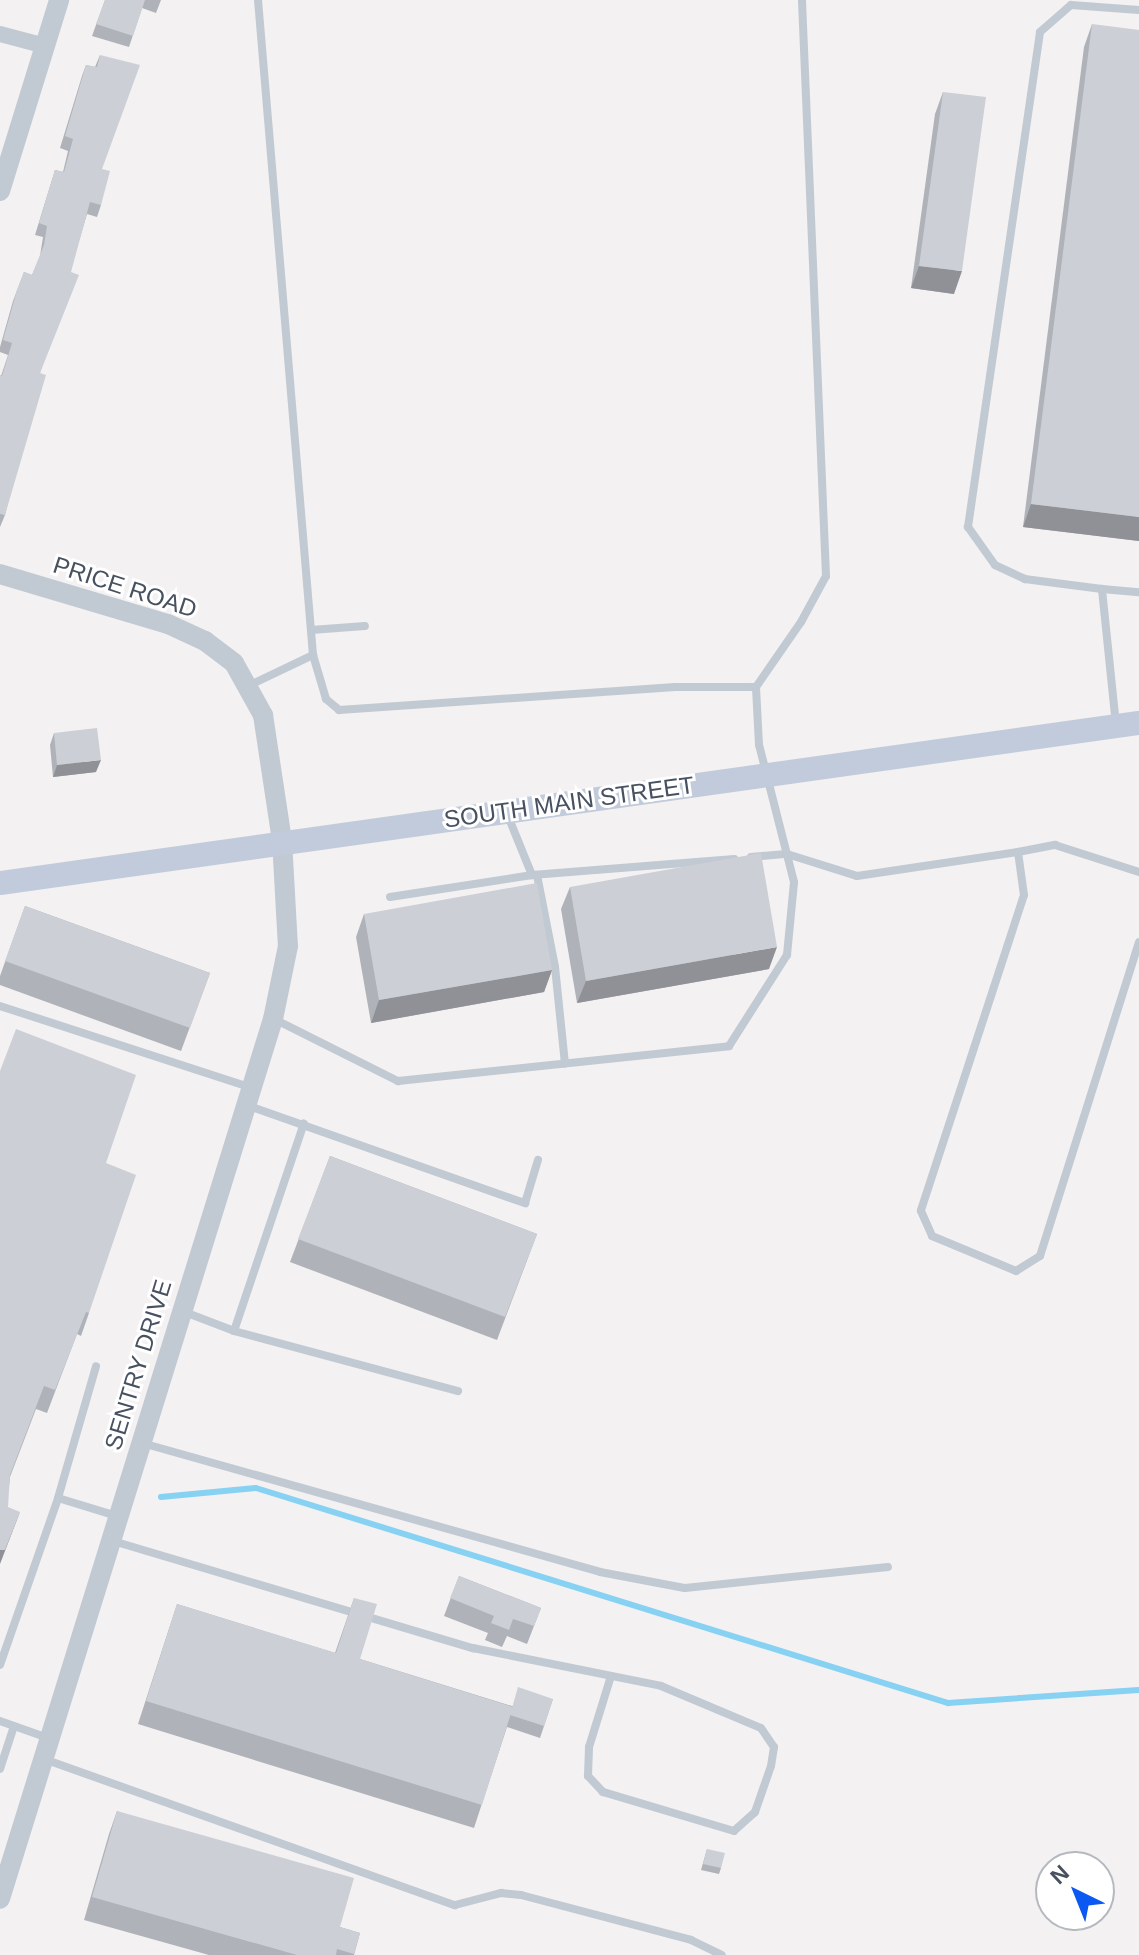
<!DOCTYPE html>
<html>
<head>
<meta charset="utf-8">
<style>
	body { margin:0 }
	#map { position:relative; width:1139px; height:1955px; overflow:hidden; background:#f3f1f1; font-family:Arial,sans-serif }
	div>[style] { position:absolute }
	[style*='--x'] { left:calc(var(--x)*1px); top:calc(var(--y)*1px); width:calc(var(--w)*1px); rotate:calc(var(--a)*1deg) }
	.stream>* { height:6px; margin:-3px; padding:0 3px; transform-origin:3px; border-radius:3px; background:#87d1f3 }
	.service>* { height:8px; margin:-4px; padding:0 4px; transform-origin:4px; border-radius:4px; background:#c1c9d3 }
	.minor>* { height:16px; margin:-8px; padding:0 8px; transform-origin:8px; border-radius:8px; background:#c1c9d3 }
	.tertiary>* { height:20px; margin:-10px; padding:0 10px; transform-origin:10px; border-radius:10px; background:#c1c9d3 }
	.secondary>* { height:24px; margin:-12px; padding:0 12px; transform-origin:12px; border-radius:12px; background:#c2cbdb }
	.wall>* { inset:0; background:#afb2b8 }
	.shaded-wall>* { inset:0; background:#8f9196 }
	.building>* { inset:0; background:#cccfd6 }
	span { translate:-50% -50%; white-space:nowrap; text-align:center; line-height:1.15; -webkit-text-stroke:6px #fff; paint-order:stroke }
	.street-label { font-size:24px; color:#475160 }
	.north { position:absolute; left:1035px; top:1851px; width:80px; height:80px; box-sizing:border-box; background:#fff; border:2px solid #b5b9bf; border-radius:50%; rotate:317deg; font-size:22px; font-weight:700; line-height:32px; text-align:center; color:#475160 }
	.north::after { content:''; display:block; margin:auto; width:28px; height:36px; background:#0c58f2; clip-path:polygon(50% 0,100% 100%,50% 72%,0 100%) }
</style>
</head>
<body>
<div id="map">
	<div class="stream">
		<i style="--x:161;--y:1497;--w:95;--a:-5.4"></i>
		<i style="--x:256;--y:1488;--w:725;--a:17.26"></i>
		<i style="--x:948;--y:1703;--w:191;--a:-3.9"></i>
	</div>
	<div class="service">
		<i style="--x:258;--y:0;--w:657;--a:85.2"></i>
		<i style="--x:313;--y:655;--w:46;--a:73.5"></i>
		<i style="--x:326;--y:699;--w:17;--a:40"></i>
		<i style="--x:339;--y:710;--w:337;--a:-3.9"></i>
		<i style="--x:675;--y:687;--w:81;--a:0"></i>
		<i style="--x:1102;--y:589;--w:78;--a:-172.6"></i>
		<i style="--x:1025;--y:579;--w:33;--a:-155"></i>
		<i style="--x:995;--y:565;--w:47;--a:-125.4"></i>
		<i style="--x:968;--y:527;--w:500;--a:-81.72"></i>
		<i style="--x:1040;--y:32;--w:41;--a:-41.1"></i>
		<i style="--x:1071;--y:5;--w:68;--a:4.2"></i>
		<i style="--x:311;--y:630;--w:54;--a:-4.2"></i>
		<i style="--x:250;--y:685;--w:70;--a:-25.5"></i>
		<i style="--x:1116;--y:725;--w:137;--a:-95.9"></i>
		<i style="--x:1102;--y:589;--w:37;--a:5"></i>
		<i style="--x:508;--y:816;--w:64;--a:67.9"></i>
		<i style="--x:532;--y:875;--w:203;--a:-4.5"></i>
		<i style="--x:1018;--y:852;--w:38;--a:-11"></i>
		<i style="--x:1055;--y:845;--w:88;--a:17.8"></i>
		<i style="--x:751;--y:857;--w:36;--a:-5"></i>
		<i style="--x:787;--y:854;--w:73;--a:17.4"></i>
		<i style="--x:857;--y:876;--w:163;--a:-8.5"></i>
		<i style="--x:1018;--y:852;--w:43;--a:82.1"></i>
		<i style="--x:1024;--y:895;--w:332;--a:108.1"></i>
		<i style="--x:921;--y:1211;--w:27;--a:66"></i>
		<i style="--x:932;--y:1236;--w:91;--a:22.6"></i>
		<i style="--x:1016;--y:1271;--w:28;--a:-32"></i>
		<i style="--x:1040;--y:1256;--w:329;--a:-72.5"></i>
		<i style="--x:537;--y:875;--w:94;--a:78.9"></i>
		<i style="--x:555;--y:967;--w:97;--a:84.1"></i>
		<i style="--x:390;--y:897;--w:144;--a:-8.8"></i>
		<i style="--x:0;--y:1006;--w:262;--a:18"></i>
		<i style="--x:274;--y:1019;--w:139;--a:26.6"></i>
		<i style="--x:398;--y:1081;--w:333;--a:-6"></i>
		<i style="--x:729;--y:1046;--w:108;--a:-57.5"></i>
		<i style="--x:787;--y:955;--w:73;--a:-84.5"></i>
		<i style="--x:794;--y:882;--w:141;--a:-104.3"></i>
		<i style="--x:759;--y:745;--w:58;--a:-93"></i>
		<i style="--x:756;--y:687;--w:79;--a:-55.3"></i>
		<i style="--x:801;--y:622;--w:52;--a:-61.5"></i>
		<i style="--x:826;--y:576;--w:576;--a:-92.39"></i>
		<i style="--x:249;--y:1106;--w:293;--a:19.4"></i>
		<i style="--x:525;--y:1203;--w:45;--a:-73.2"></i>
		<i style="--x:182;--y:1311;--w:56;--a:21"></i>
		<i style="--x:234;--y:1331;--w:232;--a:15"></i>
		<i style="--x:234;--y:1331;--w:219;--a:-71.4"></i>
		<i style="--x:142;--y:1443;--w:476;--a:15.7"></i>
		<i style="--x:600;--y:1572;--w:86;--a:10.7"></i>
		<i style="--x:685;--y:1588;--w:204;--a:-5.9"></i>
		<i style="--x:58;--y:1498;--w:137;--a:-73.9"></i>
		<i style="--x:113;--y:1541;--w:376;--a:16.6"></i>
		<i style="--x:473;--y:1648;--w:192;--a:11.4"></i>
		<i style="--x:661;--y:1686;--w:108;--a:22.8"></i>
		<i style="--x:761;--y:1728;--w:23;--a:56"></i>
		<i style="--x:774;--y:1747;--w:19;--a:99"></i>
		<i style="--x:771;--y:1766;--w:49;--a:109.2"></i>
		<i style="--x:755;--y:1812;--w:28;--a:138"></i>
		<i style="--x:734;--y:1831;--w:137;--a:-163.4"></i>
		<i style="--x:603;--y:1792;--w:22;--a:-133"></i>
		<i style="--x:588;--y:1776;--w:29;--a:-88"></i>
		<i style="--x:589;--y:1747;--w:74;--a:-72.8"></i>
		<i style="--x:0;--y:1665;--w:177;--a:-70.8"></i>
		<i style="--x:58;--y:1498;--w:62;--a:17"></i>
		<i style="--x:0;--y:1721;--w:51;--a:19.5"></i>
		<i style="--x:44;--y:1759;--w:436;--a:19.6"></i>
		<i style="--x:455;--y:1905;--w:48;--a:-14.6"></i>
		<i style="--x:501;--y:1893;--w:20;--a:6"></i>
		<i style="--x:521;--y:1895;--w:176;--a:14.8"></i>
		<i style="--x:691;--y:1940;--w:34;--a:26"></i>
		<i style="--x:0;--y:1769;--w:45;--a:-72"></i>
	</div>
	<div class="minor">
		<i style="--x:0;--y:34;--w:47;--a:14.9"></i>
	</div>
	<div class="tertiary">
		<i style="--x:0;--y:191;--w:200;--a:-72.8"></i>
		<i style="--x:0;--y:574;--w:175;--a:16.6"></i>
		<i style="--x:168;--y:624;--w:41;--a:24.7"></i>
		<i style="--x:205;--y:641;--w:36;--a:37"></i>
		<i style="--x:234;--y:663;--w:60;--a:60.9"></i>
		<i style="--x:263;--y:715;--w:126;--a:81.4"></i>
		<i style="--x:282;--y:840;--w:106;--a:86.8"></i>
		<i style="--x:288;--y:946;--w:75;--a:101.6"></i>
		<i style="--x:273;--y:1019;--w:921;--a:107.24"></i>
	</div>
	<div class="secondary">
		<i style="--x:0;--y:883;--w:1150;--a:-8"></i>
	</div>
	<div class="wall">
		<i style="clip-path:polygon(105px 0,161px 0,156px 13px,142px 8px,129px 47px,92px 36px)"></i>
		<i style="clip-path:polygon(1092px 24px,1139px 541px,1023px 527px,1084px 47px)"></i>
		<i style="clip-path:polygon(100px 55px,102px 169px,101px 205px,97px 217px,87px 214px,40px 373px,5px 515px,0 527px,0 375px,1px 376px,8px 355px,0 352px,0 347px,13px 301px,24px 272px,32px 275px,40px 256px,43px 237px,35px 235px,55px 170px,63px 172px,68px 151px,60px 148px,82px 76px,86px 65px,95px 67px)"></i>
		<i style="clip-path:polygon(943px 92px,954px 294px,911px 288px,935px 114px)"></i>
		<i style="clip-path:polygon(54px 733px,96px 772px,53px 777px,50px 745px)"></i>
		<i style="clip-path:polygon(570px 887px,769px 969px,577px 1003px,561px 909px)"></i>
		<i style="clip-path:polygon(25px 906px,210px 973px,181px 1051px,0 985px,0 976px)"></i>
		<i style="clip-path:polygon(364px 914px,552px 970px,544px 992px,371px 1023px,356px 937px)"></i>
		<i style="clip-path:polygon(0 1071px,106px 1163px,89px 1313px,81px 1336px,77px 1334px,47px 1413px,36px 1409px,10px 1477px,0 1564px)"></i>
		<i style="clip-path:polygon(330px 1156px,537px 1234px,497px 1340px,290px 1262px)"></i>
		<i style="clip-path:polygon(459px 1576px,541px 1608px,527px 1644px,507px 1636px,502px 1647px,485px 1640px,488px 1633px,444px 1616px)"></i>
		<i style="clip-path:polygon(354px 1598px,360px 1659px,512px 1706px,553px 1699px,540px 1738px,507px 1727px,474px 1828px,138px 1724px,177px 1604px,335px 1653px)"></i>
		<i style="clip-path:polygon(117px 1811px,340px 1927px,360px 1933px,354px 1955px,209px 1955px,84px 1920px,109px 1834px)"></i>
		<i style="clip-path:polygon(707px 1849px,721px 1868px,719px 1874px,701px 1870px)"></i>
	</div>
	<div class="shaded-wall">
		<i style="clip-path:polygon(919px 266px,962px 271px,954px 294px,911px 288px)"></i>
		<i style="clip-path:polygon(1031px 504px,1139px 517px,1139px 541px,1023px 527px)"></i>
		<i style="clip-path:polygon(101px 760px,96px 772px,53px 777px,57px 765px)"></i>
		<i style="clip-path:polygon(777px 947px,769px 969px,577px 1003px,586px 981px)"></i>
		<i style="clip-path:polygon(552px 970px,544px 992px,371px 1023px,379px 1000px)"></i>
		<i style="clip-path:polygon(20px 1512px,0 1564px,0 1550px)"></i>
	</div>
	<div class="building">
		<i style="clip-path:polygon(105px 0,145px 0,133px 36px,96px 24px)"></i>
		<i style="clip-path:polygon(1092px 24px,1139px 30px,1139px 517px,1031px 504px)"></i>
		<i style="clip-path:polygon(100px 55px,140px 65px,102px 169px,110px 171px,101px 205px,90px 202px,71px 272px,79px 275px,40px 373px,46px 375px,5px 515px,0 514px,0 375px,2px 376px,12px 343px,3px 340px,17px 290px,24px 272px,32px 275px,44px 245px,47px 226px,39px 223px,55px 170px,64px 172px,73px 139px,65px 136px,86px 65px,97px 67px)"></i>
		<i style="clip-path:polygon(943px 92px,986px 97px,962px 271px,919px 266px)"></i>
		<i style="clip-path:polygon(97px 728px,101px 760px,57px 765px,54px 733px)"></i>
		<i style="clip-path:polygon(761px 853px,777px 947px,586px 981px,570px 887px)"></i>
		<i style="clip-path:polygon(537px 883px,552px 970px,379px 1000px,364px 914px)"></i>
		<i style="clip-path:polygon(25px 906px,210px 973px,190px 1028px,5px 961px)"></i>
		<i style="clip-path:polygon(16px 1029px,136px 1075px,106px 1163px,136px 1175px,89px 1313px,86px 1312px,55px 1390px,44px 1386px,10px 1475px,8px 1507px,20px 1512px,5px 1550px,0 1550px,0 1071px)"></i>
		<i style="clip-path:polygon(330px 1156px,537px 1234px,505px 1317px,298px 1239px)"></i>
		<i style="clip-path:polygon(459px 1576px,541px 1608px,534px 1626px,513px 1619px,509px 1630px,491px 1623px,494px 1616px,450px 1598px)"></i>
		<i style="clip-path:polygon(354px 1598px,377px 1604px,360px 1659px,513px 1707px,482px 1805px,146px 1701px,177px 1604px,336px 1653px)"></i>
		<i style="clip-path:polygon(518px 1687px,553px 1699px,544px 1726px,510px 1715px)"></i>
		<i style="clip-path:polygon(117px 1811px,354px 1878px,340px 1927px,360px 1933px,354px 1954px,337px 1949px,336px 1955px,297px 1955px,92px 1897px)"></i>
		<i style="clip-path:polygon(707px 1849px,725px 1853px,721px 1868px,703px 1864px)"></i>
	</div>
	<div class="street-label">
		<span style="left:125px;top:587px;rotate:18deg">PRICE ROAD</span>
		<span style="left:569px;top:802px;rotate:-8deg">SOUTH MAIN STREET</span>
		<span style="left:138px;top:1365px;rotate:-73deg">SENTRY DRIVE</span>
	</div>
	<div class="north">N</div>
</div>
</body>
</html>
